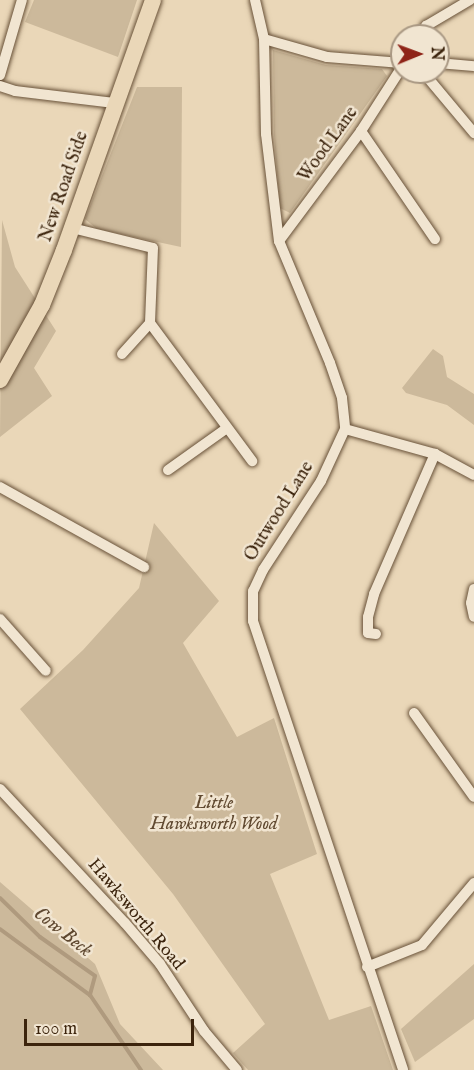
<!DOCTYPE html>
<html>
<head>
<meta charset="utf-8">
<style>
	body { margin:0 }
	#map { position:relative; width:474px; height:1070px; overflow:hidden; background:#ead7b8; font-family:"IM FELL English",serif }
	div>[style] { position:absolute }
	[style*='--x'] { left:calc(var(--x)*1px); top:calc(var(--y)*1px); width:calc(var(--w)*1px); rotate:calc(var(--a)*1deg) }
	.green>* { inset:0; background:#ccb99b }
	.stream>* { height:4px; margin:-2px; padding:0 2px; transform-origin:2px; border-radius:2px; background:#af9a7e }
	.roads { filter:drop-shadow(0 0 2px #685138) drop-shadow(0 0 2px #685138) }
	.street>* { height:10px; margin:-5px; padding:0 5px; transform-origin:5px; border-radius:5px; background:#f1e5d1 }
	.primary>* { height:16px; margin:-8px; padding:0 8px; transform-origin:8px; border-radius:8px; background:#ead7b8 }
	span { translate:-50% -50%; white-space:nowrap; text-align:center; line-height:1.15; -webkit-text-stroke:5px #f1e5d1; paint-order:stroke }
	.street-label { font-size:18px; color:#3c240d }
	.park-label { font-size:18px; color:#604930; font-style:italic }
	.water-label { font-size:20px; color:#5e472f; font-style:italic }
	.north { position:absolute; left:390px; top:24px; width:60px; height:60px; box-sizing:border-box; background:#f1e5d1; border:2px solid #a99883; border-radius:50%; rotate:89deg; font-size:16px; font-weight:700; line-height:24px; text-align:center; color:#3c240d }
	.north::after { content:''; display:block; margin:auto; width:21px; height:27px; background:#8f2418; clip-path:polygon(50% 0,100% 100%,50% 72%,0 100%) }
	.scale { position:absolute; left:24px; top:1019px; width:170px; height:27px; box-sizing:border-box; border:3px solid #3c240d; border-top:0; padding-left:8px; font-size:18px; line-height:21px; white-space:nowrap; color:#3c240d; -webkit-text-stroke:4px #f1e5d1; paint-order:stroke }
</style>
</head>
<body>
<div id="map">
	<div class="green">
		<i style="clip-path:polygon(34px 0,137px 0,118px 57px,25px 22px)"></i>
		<i style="clip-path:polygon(273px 50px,326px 65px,382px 69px,387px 76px,290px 213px,280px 208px,274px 135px)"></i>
		<i style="clip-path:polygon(137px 87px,182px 87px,181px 247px,97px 229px,85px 219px)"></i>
		<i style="clip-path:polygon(2px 220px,15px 267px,56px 331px,34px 368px,52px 396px,0 437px)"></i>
		<i style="clip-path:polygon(433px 349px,443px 356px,447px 377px,474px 394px,474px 425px,447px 405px,406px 393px,402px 388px)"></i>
		<i style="clip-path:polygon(154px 523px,219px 601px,183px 643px,237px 737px,274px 718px,317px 854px,270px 874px,329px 1020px,371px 1006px,393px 1070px,248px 1070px,233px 1053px,265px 1024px,173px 894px,20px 709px,83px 650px,139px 588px)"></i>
		<i style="clip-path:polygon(0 882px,95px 964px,120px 1024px,163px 1070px,0 1070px)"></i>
		<i style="clip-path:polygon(474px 964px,474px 1019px,415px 1062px,401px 1029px)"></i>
	</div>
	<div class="stream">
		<i style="--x:0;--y:898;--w:56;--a:44.3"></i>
		<i style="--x:40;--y:937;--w:67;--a:35.3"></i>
		<i style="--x:95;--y:976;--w:20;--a:105"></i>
		<i style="--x:0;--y:929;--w:112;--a:36.3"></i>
		<i style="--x:90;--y:995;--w:91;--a:55.8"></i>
	</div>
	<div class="roads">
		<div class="street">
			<i style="--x:255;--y:0;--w:40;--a:77"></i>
			<i style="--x:264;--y:39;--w:95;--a:88.8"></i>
			<i style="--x:266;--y:134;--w:108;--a:83.1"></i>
			<i style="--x:279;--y:241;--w:132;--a:67.3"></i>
			<i style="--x:330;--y:363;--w:37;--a:71"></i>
			<i style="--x:342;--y:398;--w:31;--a:84"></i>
			<i style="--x:345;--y:429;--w:57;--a:114.8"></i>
			<i style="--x:321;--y:481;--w:106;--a:123.1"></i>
			<i style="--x:263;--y:570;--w:23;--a:115"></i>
			<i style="--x:253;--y:591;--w:30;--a:90"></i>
			<i style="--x:253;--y:621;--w:473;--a:71.5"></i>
			<i style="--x:420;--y:36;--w:12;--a:-59"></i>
			<i style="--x:426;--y:26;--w:51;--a:-30.6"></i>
			<i style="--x:264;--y:39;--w:66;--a:15.9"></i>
			<i style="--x:327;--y:57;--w:75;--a:4.6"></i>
			<i style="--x:438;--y:63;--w:36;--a:5"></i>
			<i style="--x:423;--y:72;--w:80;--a:50.1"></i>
			<i style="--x:0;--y:75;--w:78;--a:-73.7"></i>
			<i style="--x:0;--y:86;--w:16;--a:18"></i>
			<i style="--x:15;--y:91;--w:100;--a:6.9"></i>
			<i style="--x:361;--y:131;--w:131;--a:55.6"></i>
			<i style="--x:72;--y:228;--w:83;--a:13.9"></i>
			<i style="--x:153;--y:248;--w:75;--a:92.3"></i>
			<i style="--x:150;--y:323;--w:172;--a:53.5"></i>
			<i style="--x:279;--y:241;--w:137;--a:-53.3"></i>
			<i style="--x:361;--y:131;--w:76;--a:-57.4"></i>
			<i style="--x:122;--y:354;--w:42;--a:-47.9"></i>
			<i style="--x:345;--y:429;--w:93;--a:15.5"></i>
			<i style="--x:435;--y:454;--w:44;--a:28.3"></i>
			<i style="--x:168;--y:470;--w:72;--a:-35.4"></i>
			<i style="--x:0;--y:487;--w:165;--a:29.1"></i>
			<i style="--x:474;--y:589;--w:14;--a:102"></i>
			<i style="--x:471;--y:603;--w:14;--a:78"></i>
			<i style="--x:0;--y:619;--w:69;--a:48.5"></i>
			<i style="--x:376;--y:634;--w:8;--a:-173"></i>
			<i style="--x:368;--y:633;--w:16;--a:-90"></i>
			<i style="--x:368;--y:617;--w:24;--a:-75"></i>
			<i style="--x:374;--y:594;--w:153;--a:-66.5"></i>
			<i style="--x:414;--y:713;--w:103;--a:54.5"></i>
			<i style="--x:0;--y:789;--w:183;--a:47"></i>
			<i style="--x:125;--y:923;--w:54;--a:49.5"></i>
			<i style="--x:160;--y:964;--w:80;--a:56.7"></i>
			<i style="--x:204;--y:1031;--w:51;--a:49.8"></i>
			<i style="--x:367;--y:967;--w:59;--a:-21.8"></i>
			<i style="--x:422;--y:945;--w:81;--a:-50"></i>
		</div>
		<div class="primary">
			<i style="--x:0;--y:380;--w:86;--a:-60.8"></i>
			<i style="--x:42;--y:305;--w:59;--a:-68.2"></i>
			<i style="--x:64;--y:250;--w:265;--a:-70.4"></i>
		</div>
	</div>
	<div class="street-label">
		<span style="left:329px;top:145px;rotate:-54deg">Wood Lane</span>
		<span style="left:65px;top:187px;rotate:-71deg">New Road Side</span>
		<span style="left:280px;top:512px;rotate:-58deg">Outwood Lane</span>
		<span style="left:135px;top:915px;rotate:50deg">Hawksworth Road</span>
	</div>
	<div class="park-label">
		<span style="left:214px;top:815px">Little<br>Hawksworth Wood</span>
	</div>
	<div class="water-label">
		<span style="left:63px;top:932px;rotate:38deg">Cow Beck</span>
	</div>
	<div class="north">N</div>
	<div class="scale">100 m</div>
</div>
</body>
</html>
